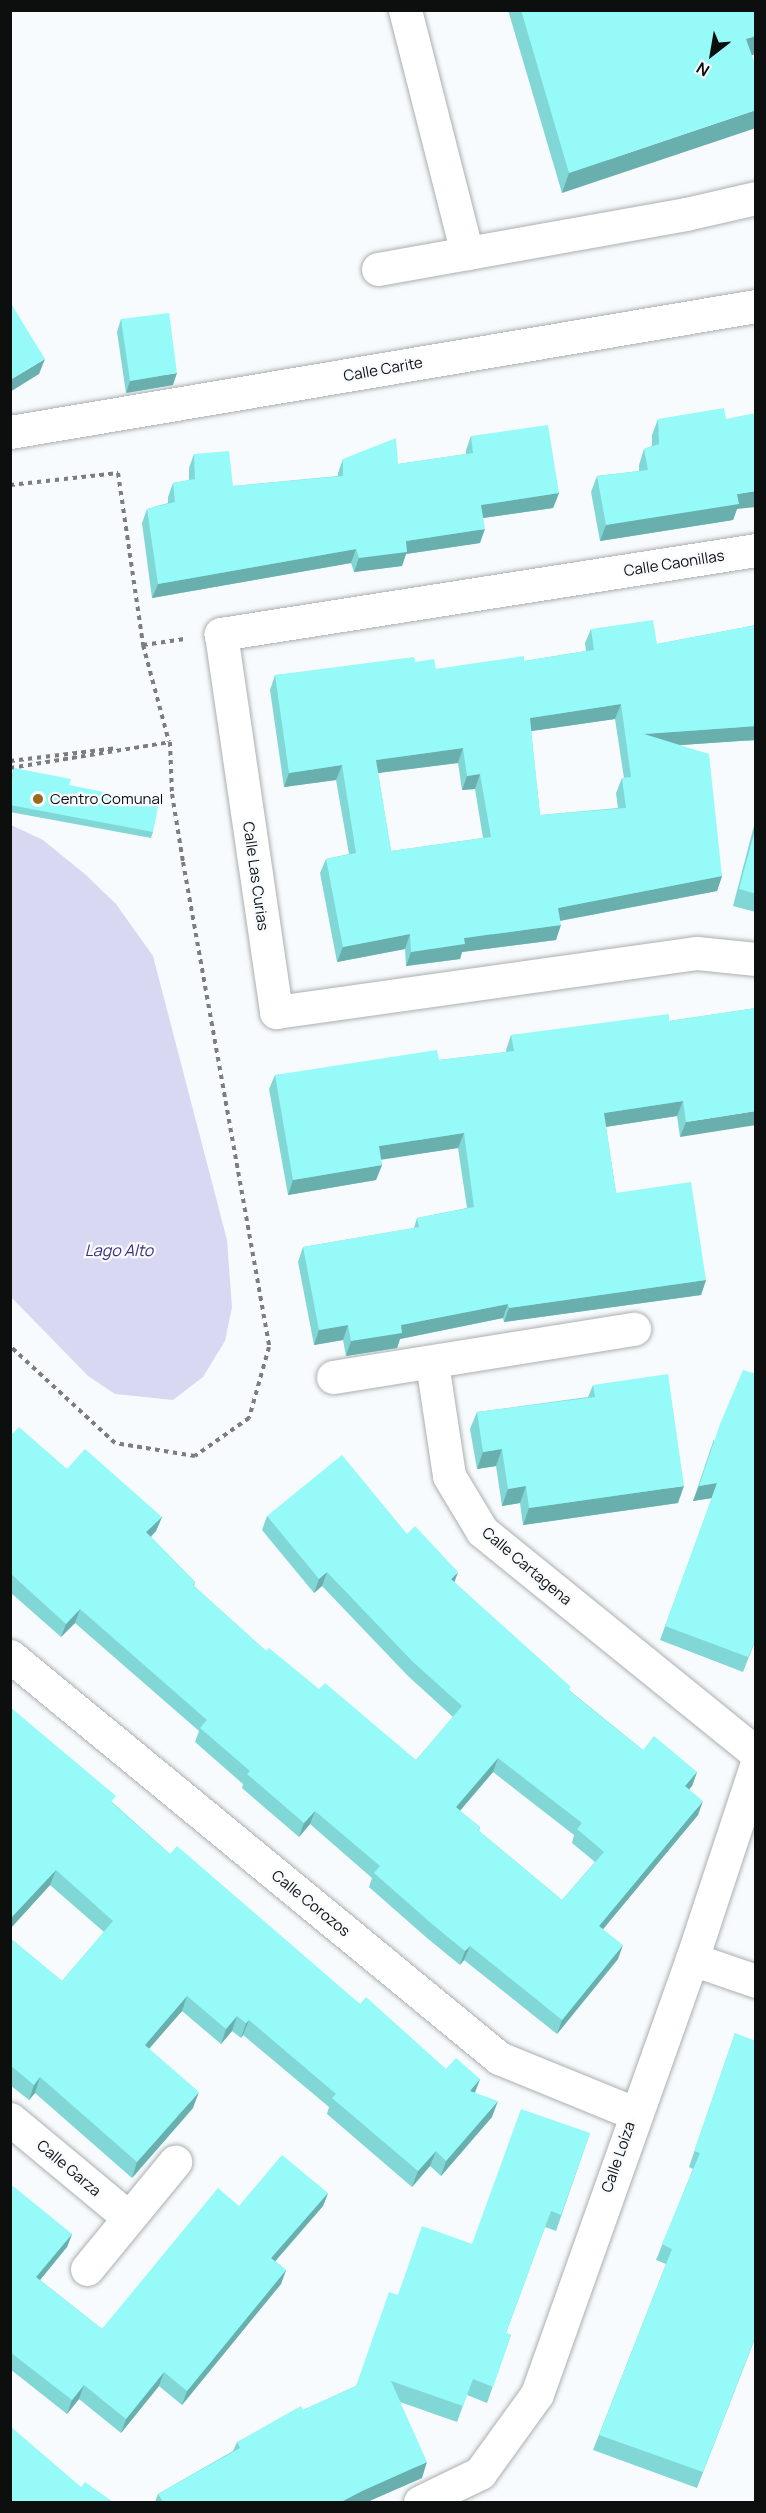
<!DOCTYPE html>
<html>
<head>
<meta charset="utf-8">
<style>
	body { margin:0 }
	#map { position:relative; width:766px; height:2513px; overflow:hidden; background:#f7fbfd; font-family:Manrope,sans-serif }
	div>[style] { position:absolute }
	[style*='--x'] { left:calc(var(--x)*1px); top:calc(var(--y)*1px); width:calc(var(--w)*1px); rotate:calc(var(--a)*1deg) }
	.water>* { inset:0; background:#d9d8f3 }
	.path>* { height:4px; margin-top:-2px; transform-origin:0; background:repeating-linear-gradient(90deg,#7b7d7e 0 4.5px,transparent 0 9px) }
	.roads { filter:drop-shadow(0 0 2px #abafb0) drop-shadow(0 0 2px #abafb0) }
	.minor>* { height:33px; margin:-16.5px; padding:0 16.5px; transform-origin:16.5px; border-radius:16.5px; background:#fff }
	.wall>* { inset:0; background:#81d7d6 }
	.shaded-wall>* { inset:0; background:#69afae }
	.building>* { inset:0; background:#96faf9 }
	.dots>* { width:16px; height:16px; translate:-50% -50%; box-sizing:border-box; border:3px solid #f7fbfd; border-radius:50% }
	span { translate:-50% -50%; white-space:nowrap; text-align:center; line-height:1.15; -webkit-text-stroke:4.5px #f7fbfd; paint-order:stroke }
	.street-label { font-size:15px; color:#0d0e0e }
	.poi-label { font-size:15px; color:#0d0e0e }
	.left { translate:0 -50%; text-align:left }
	.water-label { font-size:16px; color:#3e2f7b; font-style:italic }
	.frame { position:absolute; inset:0; border:12px solid #0d0e0e; pointer-events:none }
	.north { position:absolute; left:682px; top:24px; width:60px; height:60px; -webkit-text-stroke:4px #f7fbfd; paint-order:stroke; rotate:211deg; font-size:16px; font-weight:700; line-height:24px; text-align:center; color:#0d0e0e }
	.north::after { content:''; display:block; margin:auto; width:21px; height:27px; background:#0d0e0e; clip-path:polygon(50% 0,100% 100%,50% 72%,0 100%) }
</style>
</head>
<body>
<div id="map">
	<div class="water">
		<i style="clip-path:polygon(11px 825px,43px 840px,86px 875px,116px 904px,153px 956px,227px 1240px,232px 1307px,225px 1341px,203px 1377px,173px 1400px,115px 1394px,88px 1376px,11px 1297px)"></i>
	</div>
	<div class="path">
		<i style="--x:10;--y:485;--w:109;--a:-6.3"></i>
		<i style="--x:118;--y:473;--w:174;--a:81.7"></i>
		<i style="--x:143;--y:645;--w:100;--a:75"></i>
		<i style="--x:143;--y:645;--w:42;--a:-8.1"></i>
		<i style="--x:10;--y:761;--w:108;--a:-6.9"></i>
		<i style="--x:10;--y:768;--w:162;--a:-9.2"></i>
		<i style="--x:170;--y:742;--w:52;--a:87.8"></i>
		<i style="--x:172;--y:794;--w:69;--a:80.8"></i>
		<i style="--x:183;--y:862;--w:493;--a:79.9"></i>
		<i style="--x:269;--y:1347;--w:74;--a:105.7"></i>
		<i style="--x:249;--y:1418;--w:66;--a:144.9"></i>
		<i style="--x:195;--y:1456;--w:81;--a:-170.8"></i>
		<i style="--x:115;--y:1443;--w:143;--a:-137.3"></i>
	</div>
	<div class="roads">
		<div class="minor">
			<i style="--x:405;--y:10;--w:251;--a:75.7"></i>
			<i style="--x:378;--y:269;--w:313;--a:-10.1"></i>
			<i style="--x:686;--y:214;--w:72;--a:-12.9"></i>
			<i style="--x:10;--y:432;--w:757;--a:-9.59"></i>
			<i style="--x:756;--y:550;--w:542;--a:171.08"></i>
			<i style="--x:221;--y:634;--w:382;--a:81.7"></i>
			<i style="--x:276;--y:1012;--w:425;--a:-8"></i>
			<i style="--x:697;--y:953;--w:59;--a:5.8"></i>
			<i style="--x:432;--y:1363;--w:114;--a:81.4"></i>
			<i style="--x:449;--y:1476;--w:64;--a:59"></i>
			<i style="--x:482;--y:1531;--w:353;--a:39"></i>
			<i style="--x:333;--y:1377;--w:305;--a:-9.1"></i>
			<i style="--x:10;--y:1656;--w:633;--a:39.42"></i>
			<i style="--x:499;--y:2058;--w:146;--a:22.2"></i>
			<i style="--x:692;--y:1959;--w:68;--a:19"></i>
			<i style="--x:10;--y:2119;--w:153;--a:39.7"></i>
			<i style="--x:87;--y:2269;--w:139;--a:-50.6"></i>
			<i style="--x:420;--y:2502;--w:67;--a:-25.8"></i>
			<i style="--x:480;--y:2473;--w:97;--a:-54.2"></i>
			<i style="--x:537;--y:2394;--w:462;--a:-70.4"></i>
			<i style="--x:692;--y:1959;--w:203;--a:-71.7"></i>
		</div>
	</div>
	<div class="wall">
		<i style="clip-path:polygon(508px 10px,756px 10px,756px 54px,752px 55px,562px 193px)"></i>
		<i style="clip-path:polygon(121px 319px,173px 385px,126px 393px,117px 332px)"></i>
		<i style="clip-path:polygon(658px 419px,737px 509px,733px 520px,600px 541px,591px 492px,597px 476px,639px 471px,639px 465px,644px 449px,652px 446px,652px 435px)"></i>
		<i style="clip-path:polygon(471px 436px,559px 493px,553px 508px,483px 518px,480px 543px,406px 554px,402px 566px,354px 572px,351px 563px,152px 598px,142px 523px,147px 509px,168px 503px,168px 497px,173px 483px,189px 480px,189px 468px,194px 454px,233px 486px,338px 476px,338px 473px,343px 459px,398px 464px,466px 454px,466px 450px)"></i>
		<i style="clip-path:polygon(evenodd,756px 625px,756px 740px,680px 745px,722px 876px,717px 891px,560px 921px,556px 940px,462px 952px,460px 959px,406px 966px,405px 949px,337px 962px,320px 873px,326px 859px,349px 854px,336px 780px,284px 787px,270px 690px,275px 675px,415px 662px,436px 669px,524px 661px,586px 651px,585px 643px,591px 629px,657px 644px,756px 625px,615px 719px,624px 778px,622px 778px,616px 793px,618px 808px,540px 815px,531px 731px,615px 719px,756px 625px,458px 763px,462px 790px,475px 789px,483px 838px,391px 851px,378px 773px,458px 763px)"></i>
		<i style="clip-path:polygon(14px 768px,69px 785px,153px 832px,151px 838px,10px 812px,10px 782px)"></i>
		<i style="clip-path:polygon(756px 818px,756px 912px,733px 906px)"></i>
		<i style="clip-path:polygon(756px 1008px,680px 1137px,677px 1116px,606px 1127px,616px 1193px,706px 1280px,701px 1295px,504px 1322px,503px 1318px,400px 1339px,397px 1348px,346px 1356px,343px 1340px,314px 1345px,298px 1262px,303px 1247px,414px 1228px,417px 1218px,467px 1208px,458px 1148px,381px 1159px,382px 1165px,376px 1180px,288px 1195px,269px 1089px,275px 1075px,439px 1060px,506px 1052px,506px 1050px,511px 1035px,669px 1021px)"></i>
		<i style="clip-path:polygon(593px 1385px,678px 1503px,523px 1525px,520px 1503px,502px 1506px,496px 1466px,477px 1469px,470px 1429px,477px 1412px,588px 1397px)"></i>
		<i style="clip-path:polygon(evenodd,10px 1436px,67px 1469px,162px 1517px,156px 1531px,151px 1537px,195px 1582px,194px 1586px,266px 1651px,416px 1760px,453px 1717px,408px 1676px,322px 1586px,314px 1593px,262px 1530px,267px 1516px,407px 1534px,454px 1582px,570px 1691px,643px 1750px,697px 1772px,692px 1786px,689px 1789px,698px 1815px,603px 1929px,618px 1959px,557px 2034px,464px 1960px,460px 1965px,427px 1938px,369px 1887px,372px 1878px,310px 1824px,299px 1837px,242px 1788px,243px 1784px,195px 1742px,199px 1731px,75px 1623px,61px 1637px,10px 1592px,10px 1436px,493px 1772px,574px 1835px,572px 1843px,595px 1862px,562px 1900px,479px 1831px,480px 1827px,460px 1811px,493px 1772px)"></i>
		<i style="clip-path:polygon(714px 1439px,756px 1639px,743px 1672px,660px 1640px,712px 1498px,693px 1501px)"></i>
		<i style="clip-path:polygon(10px 1707px,113px 1803px,170px 1854px,360px 2004px,446px 2069px,480px 2079px,475px 2093px,492px 2117px,441px 2176px,430px 2166px,412px 2187px,327px 2114px,329px 2107px,243px 2035px,241px 2038px,232px 2031px,221px 2044px,182px 2011px,149px 2049px,193px 2108px,132px 2178px,35px 2093px,29px 2100px,10px 2085px,10px 1938px,62px 1981px,104px 1932px,50px 1885px,10px 1929px)"></i>
		<i style="clip-path:polygon(735px 2033px,755px 2310px,756px 2336px,697px 2488px,593px 2450px,666px 2264px,656px 2260px,693px 2169px,689px 2167px)"></i>
		<i style="clip-path:polygon(590px 2133px,556px 2231px,545px 2227px,506px 2333px,511px 2335px,487px 2403px,467px 2395px,457px 2422px,400px 2402px,422px 2478px,367px 2502px,155px 2502px,158px 2494px,233px 2451px,237px 2442px,303px 2410px,356px 2386px,398px 2295px,472px 2244px)"></i>
		<i style="clip-path:polygon(10px 2189px,72px 2234px,67px 2247px,40px 2280px,102px 2329px,239px 2206px,328px 2193px,323px 2206px,275px 2261px,286px 2270px,281px 2284px,182px 2405px,159px 2386px,121px 2433px,79px 2399px,67px 2414px,10px 2369px)"></i>
	</div>
	<div class="shaded-wall">
		<i style="clip-path:polygon(756px 36px,756px 54px,739px 59px,746px 39px)"></i>
		<i style="clip-path:polygon(756px 110px,756px 128px,562px 193px,569px 173px)"></i>
		<i style="clip-path:polygon(45px 359px,39px 374px,10px 392px,10px 380px)"></i>
		<i style="clip-path:polygon(177px 373px,173px 385px,126px 393px,130px 381px)"></i>
		<i style="clip-path:polygon(756px 491px,756px 507px,737px 509px,733px 520px,600px 541px,606px 525px,737px 494px)"></i>
		<i style="clip-path:polygon(559px 493px,553px 508px,476px 519px,481px 505px)"></i>
		<i style="clip-path:polygon(485px 529px,480px 543px,406px 554px,402px 566px,354px 572px,359px 558px,406px 541px)"></i>
		<i style="clip-path:polygon(356px 549px,351px 563px,152px 598px,158px 584px)"></i>
		<i style="clip-path:polygon(621px 704px,615px 719px,525px 732px,530px 718px)"></i>
		<i style="clip-path:polygon(756px 726px,756px 740px,638px 748px,644px 734px)"></i>
		<i style="clip-path:polygon(463px 748px,458px 763px,370px 774px,376px 760px)"></i>
		<i style="clip-path:polygon(342px 765px,336px 780px,284px 787px,289px 773px)"></i>
		<i style="clip-path:polygon(480px 774px,475px 789px,462px 790px,467px 776px)"></i>
		<i style="clip-path:polygon(722px 876px,717px 891px,553px 922px,558px 908px)"></i>
		<i style="clip-path:polygon(561px 925px,556px 940px,462px 952px,460px 959px,406px 966px,411px 952px,464px 938px)"></i>
		<i style="clip-path:polygon(410px 934px,405px 949px,337px 962px,343px 947px)"></i>
		<i style="clip-path:polygon(683px 1101px,677px 1116px,598px 1128px,604px 1113px)"></i>
		<i style="clip-path:polygon(756px 1111px,756px 1125px,680px 1137px,686px 1122px)"></i>
		<i style="clip-path:polygon(464px 1133px,458px 1148px,373px 1161px,379px 1146px)"></i>
		<i style="clip-path:polygon(382px 1165px,376px 1180px,288px 1195px,293px 1180px)"></i>
		<i style="clip-path:polygon(706px 1280px,701px 1295px,504px 1322px,509px 1308px)"></i>
		<i style="clip-path:polygon(508px 1304px,503px 1318px,400px 1339px,397px 1348px,346px 1356px,351px 1341px,401px 1325px)"></i>
		<i style="clip-path:polygon(348px 1325px,343px 1340px,314px 1345px,319px 1330px)"></i>
		<i style="clip-path:polygon(502px 1449px,496px 1466px,477px 1469px,483px 1452px)"></i>
		<i style="clip-path:polygon(717px 1483px,712px 1498px,693px 1501px,699px 1486px)"></i>
		<i style="clip-path:polygon(526px 1486px,520px 1503px,502px 1506px,508px 1489px)"></i>
		<i style="clip-path:polygon(684px 1486px,678px 1503px,523px 1525px,529px 1508px)"></i>
		<i style="clip-path:polygon(162px 1517px,156px 1531px,141px 1546px,146px 1532px)"></i>
		<i style="clip-path:polygon(327px 1572px,322px 1586px,314px 1593px,319px 1579px)"></i>
		<i style="clip-path:polygon(458px 1572px,453px 1586px,451px 1579px)"></i>
		<i style="clip-path:polygon(80px 1609px,75px 1623px,61px 1637px,66px 1624px)"></i>
		<i style="clip-path:polygon(498px 1758px,493px 1772px,451px 1821px,456px 1807px)"></i>
		<i style="clip-path:polygon(697px 1772px,692px 1786px,680px 1800px,685px 1786px)"></i>
		<i style="clip-path:polygon(703px 1801px,698px 1815px,594px 1940px,599px 1926px)"></i>
		<i style="clip-path:polygon(315px 1811px,310px 1824px,299px 1837px,304px 1823px)"></i>
		<i style="clip-path:polygon(56px 1870px,50px 1885px,10px 1929px,10px 1919px)"></i>
		<i style="clip-path:polygon(623px 1945px,618px 1959px,557px 2034px,562px 2020px)"></i>
		<i style="clip-path:polygon(470px 1946px,464px 1960px,460px 1965px,465px 1951px)"></i>
		<i style="clip-path:polygon(187px 1996px,182px 2011px,139px 2060px,145px 2045px)"></i>
		<i style="clip-path:polygon(237px 2016px,232px 2031px,221px 2044px,226px 2029px)"></i>
		<i style="clip-path:polygon(249px 2020px,243px 2035px,241px 2038px,246px 2023px)"></i>
		<i style="clip-path:polygon(40px 2077px,35px 2093px,29px 2100px,34px 2085px)"></i>
		<i style="clip-path:polygon(480px 2079px,474px 2094px,470px 2091px)"></i>
		<i style="clip-path:polygon(199px 2092px,193px 2108px,132px 2178px,137px 2162px)"></i>
		<i style="clip-path:polygon(498px 2101px,492px 2117px,441px 2176px,446px 2161px)"></i>
		<i style="clip-path:polygon(436px 2151px,430px 2166px,412px 2187px,418px 2171px)"></i>
		<i style="clip-path:polygon(328px 2193px,323px 2206px,266px 2272px,271px 2258px)"></i>
		<i style="clip-path:polygon(72px 2234px,67px 2247px,31px 2291px,36px 2277px)"></i>
		<i style="clip-path:polygon(286px 2270px,281px 2284px,182px 2405px,187px 2391px)"></i>
		<i style="clip-path:polygon(164px 2372px,159px 2386px,121px 2433px,126px 2419px)"></i>
		<i style="clip-path:polygon(84px 2385px,79px 2399px,67px 2414px,72px 2400px)"></i>
		<i style="clip-path:polygon(427px 2462px,422px 2478px,367px 2502px,341px 2502px,362px 2491px)"></i>
	</div>
	<div class="building">
		<i style="clip-path:polygon(521px 10px,756px 10px,756px 36px,746px 39px,756px 67px,756px 110px,569px 173px)"></i>
		<i style="clip-path:polygon(10px 302px,45px 359px,10px 380px)"></i>
		<i style="clip-path:polygon(169px 313px,177px 373px,130px 381px,121px 319px)"></i>
		<i style="clip-path:polygon(724px 408px,726px 419px,756px 413px,756px 491px,737px 494px,739px 504px,606px 525px,597px 476px,648px 470px,644px 449px,659px 444px,658px 419px)"></i>
		<i style="clip-path:polygon(548px 425px,559px 493px,481px 505px,485px 529px,406px 541px,407px 552px,359px 558px,356px 549px,158px 584px,147px 509px,175px 502px,173px 483px,195px 479px,194px 454px,229px 451px,233px 486px,343px 476px,343px 459px,396px 438px,398px 464px,473px 453px,471px 436px)"></i>
		<i style="clip-path:polygon(evenodd,653px 620px,657px 644px,756px 625px,756px 726px,644px 734px,709px 754px,722px 876px,558px 908px,561px 925px,464px 938px,465px 944px,411px 952px,410px 934px,343px 947px,326px 859px,356px 853px,342px 765px,289px 773px,275px 675px,414px 657px,415px 662px,434px 659px,436px 669px,524px 656px,524px 661px,594px 650px,591px 629px,653px 620px,621px 704px,631px 777px,622px 778px,626px 808px,540px 815px,530px 718px,621px 704px,653px 620px,463px 748px,467px 776px,480px 774px,491px 837px,391px 851px,376px 760px,463px 748px)"></i>
		<i style="clip-path:polygon(14px 768px,71px 779px,69px 785px,159px 803px,153px 832px,10px 805px,10px 788px)"></i>
		<i style="clip-path:polygon(756px 826px,756px 894px,739px 889px)"></i>
		<i style="clip-path:polygon(756px 1008px,756px 1111px,686px 1122px,683px 1101px,604px 1113px,616px 1193px,691px 1182px,706px 1280px,509px 1308px,508px 1304px,401px 1325px,402px 1333px,351px 1341px,348px 1325px,319px 1330px,303px 1247px,419px 1227px,417px 1218px,474px 1207px,464px 1133px,379px 1146px,382px 1165px,293px 1180px,275px 1075px,437px 1050px,439px 1060px,514px 1051px,511px 1035px,669px 1014px,669px 1021px)"></i>
		<i style="clip-path:polygon(743px 1370px,756px 1374px,756px 1639px,748px 1657px,665px 1626px,717px 1483px,699px 1486px,720px 1424px)"></i>
		<i style="clip-path:polygon(668px 1374px,684px 1486px,529px 1508px,526px 1486px,508px 1489px,502px 1449px,483px 1452px,477px 1412px,595px 1397px,593px 1385px)"></i>
		<i style="clip-path:polygon(evenodd,19px 1427px,67px 1469px,85px 1449px,162px 1517px,146px 1532px,195px 1582px,193px 1585px,266px 1651px,269px 1648px,319px 1689px,325px 1683px,416px 1760px,462px 1706px,413px 1662px,327px 1572px,319px 1579px,267px 1516px,342px 1455px,407px 1534px,415px 1526px,458px 1572px,451px 1579px,571px 1687px,568px 1690px,643px 1750px,654px 1736px,697px 1772px,685px 1786px,703px 1801px,599px 1926px,623px 1945px,562px 2020px,470px 1946px,465px 1951px,432px 1924px,374px 1873px,380px 1866px,315px 1811px,304px 1823px,247px 1774px,250px 1771px,200px 1728px,207px 1720px,80px 1609px,66px 1624px,10px 1573px,10px 1436px,19px 1427px,498px 1758px,582px 1823px,577px 1829px,604px 1852px,562px 1900px,478px 1830px,480px 1827px,456px 1807px,498px 1758px)"></i>
		<i style="clip-path:polygon(10px 1707px,116px 1796px,111px 1802px,170px 1854px,177px 1846px,360px 2004px,366px 1997px,446px 2069px,456px 2058px,480px 2079px,470px 2091px,498px 2101px,446px 2161px,436px 2151px,418px 2171px,332px 2098px,336px 2094px,249px 2020px,246px 2023px,237px 2016px,226px 2029px,187px 1996px,145px 2045px,199px 2092px,137px 2162px,40px 2077px,34px 2085px,10px 2065px,10px 1938px,62px 1981px,113px 1921px,56px 1870px,10px 1919px)"></i>
		<i style="clip-path:polygon(735px 2033px,756px 2041px,756px 2307px,754px 2310px,756px 2310px,756px 2335px,703px 2472px,599px 2435px,672px 2249px,662px 2244px,700px 2153px,694px 2151px)"></i>
		<i style="clip-path:polygon(521px 2109px,590px 2133px,561px 2215px,551px 2211px,506px 2333px,511px 2335px,493px 2387px,473px 2379px,463px 2406px,391px 2381px,427px 2462px,362px 2491px,341px 2502px,163px 2502px,158px 2494px,240px 2448px,237px 2442px,301px 2406px,303px 2410px,356px 2386px,389px 2292px,398px 2295px,422px 2226px,472px 2244px)"></i>
		<i style="clip-path:polygon(282px 2155px,328px 2193px,271px 2258px,286px 2270px,187px 2391px,164px 2372px,126px 2419px,84px 2385px,72px 2400px,10px 2352px,10px 2189px,13px 2186px,72px 2234px,36px 2277px,102px 2329px,218px 2188px,239px 2206px)"></i>
		<i style="clip-path:polygon(10px 2426px,81px 2487px,85px 2482px,113px 2502px,10px 2502px)"></i>
	</div>
	<div class="dots">
		<i style="left:38px;top:799px;background:#9b681e"></i>
	</div>
	<div class="street-label">
		<span style="left:383px;top:369px;rotate:-10deg">Calle Carite</span>
		<span style="left:674px;top:563px;rotate:-9deg">Calle Caonillas</span>
		<span style="left:256px;top:876px;rotate:82deg">Calle Las Curias</span>
		<span style="left:527px;top:1566px;rotate:40deg">Calle Cartagena</span>
		<span style="left:311px;top:1903px;rotate:39deg">Calle Corozos</span>
		<span style="left:618px;top:2157px;rotate:-71deg">Calle Loíza</span>
		<span style="left:69px;top:2168px;rotate:40deg">Calle Garza</span>
	</div>
	<div class="poi-label">
		<span class="left" style="left:50px;top:799px">Centro Comunal</span>
	</div>
	<div class="water-label">
		<span style="left:119px;top:1250px">Lago Alto</span>
	</div>
	<div class="frame"></div>
	<div class="north">N</div>
</div>
</body>
</html>
